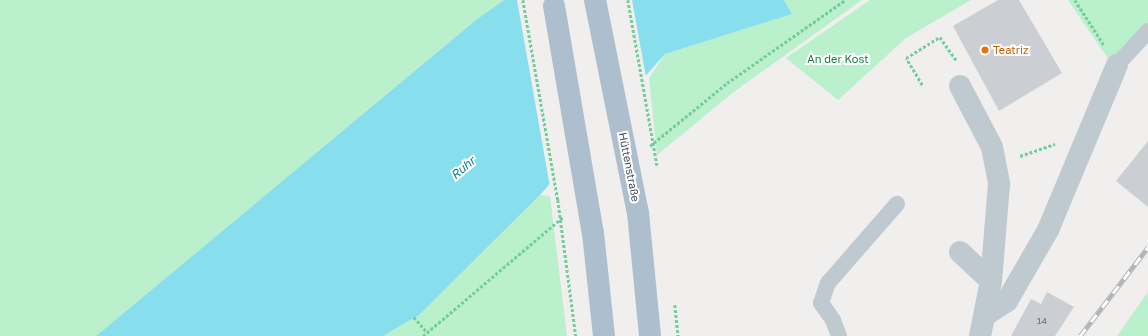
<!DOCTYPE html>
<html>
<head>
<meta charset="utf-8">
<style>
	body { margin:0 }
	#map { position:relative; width:1148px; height:336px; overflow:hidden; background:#f1eeee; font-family:"Golos Text",sans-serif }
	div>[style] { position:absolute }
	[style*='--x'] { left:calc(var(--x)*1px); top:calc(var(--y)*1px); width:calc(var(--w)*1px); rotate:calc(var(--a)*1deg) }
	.green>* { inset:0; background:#bbf0cc }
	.water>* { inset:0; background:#87deed }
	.pier>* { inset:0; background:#f1eeee }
	.building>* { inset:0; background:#cbced3 }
	.path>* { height:2.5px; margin-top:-1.25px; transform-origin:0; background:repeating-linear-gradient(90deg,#72ce9b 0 3px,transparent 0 5px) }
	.service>* { height:16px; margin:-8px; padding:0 8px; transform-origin:8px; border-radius:8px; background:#bec9d0 }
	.minor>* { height:22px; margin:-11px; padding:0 11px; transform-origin:11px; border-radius:11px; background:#bec9d0 }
	.rail>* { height:4.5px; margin-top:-2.25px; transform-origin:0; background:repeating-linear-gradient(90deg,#fff 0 9px,#b0b4b9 0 18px); box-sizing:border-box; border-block:1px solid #b0b4b9 }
	.path-bridge>* { height:2.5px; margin-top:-1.25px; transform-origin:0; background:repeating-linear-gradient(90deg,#72ce9b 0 3px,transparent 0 5px) }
	.primary-bridge>* { height:22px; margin:-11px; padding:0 11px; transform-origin:11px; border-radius:11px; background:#adbfce }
	.dots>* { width:11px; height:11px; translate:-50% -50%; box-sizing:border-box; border:2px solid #fff; border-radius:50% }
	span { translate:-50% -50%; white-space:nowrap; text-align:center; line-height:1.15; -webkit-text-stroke:4px #fff; paint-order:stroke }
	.number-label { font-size:9px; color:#67727a }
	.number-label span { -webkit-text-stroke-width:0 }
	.food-label { font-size:11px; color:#c56008 }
	.left { translate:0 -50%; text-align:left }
	.park-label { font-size:11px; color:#157e43 }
	.street-label { font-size:11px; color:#46535c }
	.water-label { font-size:12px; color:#0a8094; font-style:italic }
</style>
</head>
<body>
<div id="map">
	<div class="green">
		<i style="clip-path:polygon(0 0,504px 0,476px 20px,96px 336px,0 336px)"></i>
		<i style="clip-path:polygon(784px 0,862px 0,735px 91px,657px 155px,649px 78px,665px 54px,792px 14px)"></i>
		<i style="clip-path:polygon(870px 0,971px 0,906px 38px,838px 100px,786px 58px)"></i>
		<i style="clip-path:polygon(1068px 0,1148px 0,1148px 24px,1111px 63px)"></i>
		<i style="clip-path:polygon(540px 195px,550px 196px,567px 336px,383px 336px,419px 315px)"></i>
		<i style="clip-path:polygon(1148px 292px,1148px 336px,1117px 336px)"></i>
	</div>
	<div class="water">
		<i style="clip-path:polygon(504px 0,784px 0,792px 14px,665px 54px,540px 195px,419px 315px,383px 336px,96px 336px,476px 20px)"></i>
	</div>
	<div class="pier">
		<i style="clip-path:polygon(517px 0,632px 0,646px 77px,550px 187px)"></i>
	</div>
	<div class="building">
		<i style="clip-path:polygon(998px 0,1019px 0,1062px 73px,999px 111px,953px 26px)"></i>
		<i style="clip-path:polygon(1148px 141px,1148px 207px,1116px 181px)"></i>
		<i style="clip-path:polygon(1047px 292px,1074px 307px,1055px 336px,1011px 336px,1031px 299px,1041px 304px)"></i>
	</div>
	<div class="path">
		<i style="--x:1075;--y:0;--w:54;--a:57.2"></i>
		<i style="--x:922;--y:85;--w:31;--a:-121"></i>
		<i style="--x:906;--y:58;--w:40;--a:-32"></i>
		<i style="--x:940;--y:37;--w:29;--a:55"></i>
		<i style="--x:650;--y:146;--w:99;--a:-39.3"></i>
		<i style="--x:727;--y:83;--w:144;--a:-35.1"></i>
		<i style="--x:1020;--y:156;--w:37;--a:-19"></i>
		<i style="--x:414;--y:317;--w:20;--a:49"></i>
		<i style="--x:423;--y:336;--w:185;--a:-40.4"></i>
	</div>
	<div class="service">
		<i style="--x:1117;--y:65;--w:46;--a:-47.6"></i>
		<i style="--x:839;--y:336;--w:17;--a:-111"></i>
		<i style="--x:833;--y:320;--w:21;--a:-125"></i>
		<i style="--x:821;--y:303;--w:21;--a:-71"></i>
		<i style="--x:828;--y:283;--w:105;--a:-48.9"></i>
	</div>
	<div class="minor">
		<i style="--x:960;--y:86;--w:69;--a:62.3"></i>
		<i style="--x:992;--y:147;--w:38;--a:79"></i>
		<i style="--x:999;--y:184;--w:97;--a:94.7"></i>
		<i style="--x:991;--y:281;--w:56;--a:101.3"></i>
		<i style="--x:960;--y:252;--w:42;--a:43.1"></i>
		<i style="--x:987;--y:314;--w:24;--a:-33"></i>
		<i style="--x:1007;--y:301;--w:82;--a:-60"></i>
		<i style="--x:1048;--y:230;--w:179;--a:-67.3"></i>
	</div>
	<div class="rail">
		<i style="--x:1080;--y:336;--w:112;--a:-52.6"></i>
	</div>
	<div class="path-bridge">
		<i style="--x:523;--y:0;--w:203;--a:80.1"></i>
		<i style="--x:558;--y:200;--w:137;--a:82.5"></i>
		<i style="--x:628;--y:0;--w:168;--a:80"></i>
		<i style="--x:675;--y:305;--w:31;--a:84"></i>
	</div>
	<div class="primary-bridge">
		<i style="--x:595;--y:0;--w:217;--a:78.6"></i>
		<i style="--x:638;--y:213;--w:124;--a:84.4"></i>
		<i style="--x:554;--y:6;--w:230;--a:80.3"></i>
		<i style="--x:593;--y:233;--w:104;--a:83.9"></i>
	</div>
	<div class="dots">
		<i style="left:985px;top:50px;background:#e8710a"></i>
	</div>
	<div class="number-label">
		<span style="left:1042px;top:321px">14</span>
	</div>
	<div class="food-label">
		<span class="left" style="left:993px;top:50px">Teatriz</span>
	</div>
	<div class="park-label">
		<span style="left:838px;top:59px">An der Kost</span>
	</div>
	<div class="street-label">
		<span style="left:629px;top:167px;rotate:79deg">Hüttenstraße</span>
	</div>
	<div class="water-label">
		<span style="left:463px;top:168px;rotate:-40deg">Ruhr</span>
	</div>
</div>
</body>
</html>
